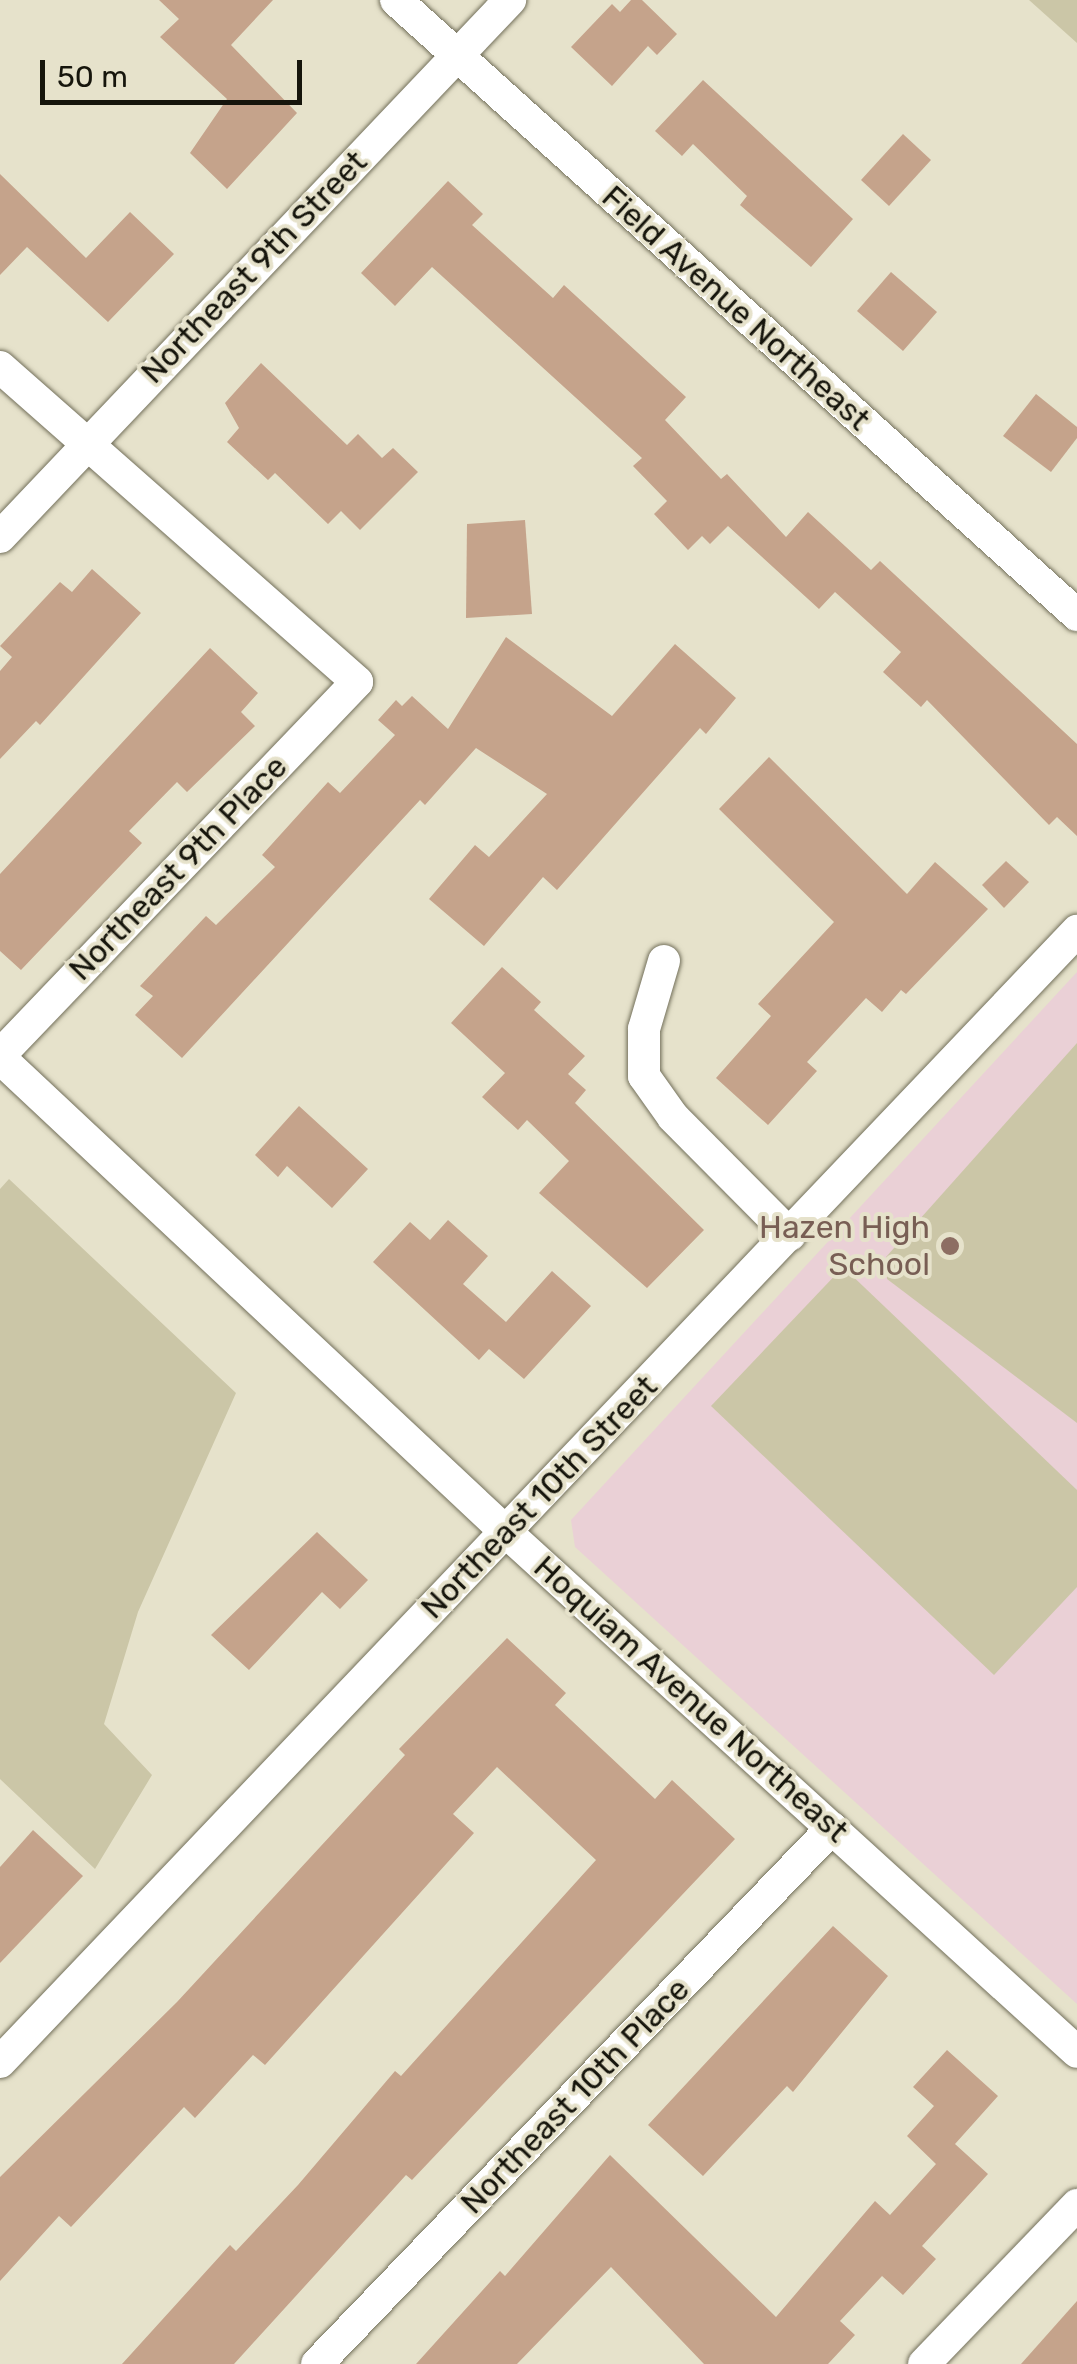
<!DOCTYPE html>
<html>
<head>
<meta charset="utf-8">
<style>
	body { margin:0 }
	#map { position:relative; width:1077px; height:2364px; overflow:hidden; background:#e6e2cb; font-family:Rubik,sans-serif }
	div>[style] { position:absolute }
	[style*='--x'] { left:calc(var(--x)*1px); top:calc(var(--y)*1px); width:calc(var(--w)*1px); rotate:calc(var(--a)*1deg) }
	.education>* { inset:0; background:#ead0d6 }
	.green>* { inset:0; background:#cbc6a7 }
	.building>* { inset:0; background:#c5a38b }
	.roads { filter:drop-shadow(0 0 2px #73705b) drop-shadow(0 0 2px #73705b) }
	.minor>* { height:32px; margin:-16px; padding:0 16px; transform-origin:16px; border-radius:16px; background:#fff }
	.dots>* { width:28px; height:28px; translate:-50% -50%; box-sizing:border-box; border:5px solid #e6e2cb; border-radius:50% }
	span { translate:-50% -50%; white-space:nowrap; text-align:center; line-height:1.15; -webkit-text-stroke:8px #e6e2cb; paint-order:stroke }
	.street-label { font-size:32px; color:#16150c }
	.education-label { font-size:32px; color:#785e54 }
	.right { translate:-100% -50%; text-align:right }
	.scale { position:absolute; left:40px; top:60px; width:262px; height:45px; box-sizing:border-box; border:5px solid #16150c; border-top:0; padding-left:12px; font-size:30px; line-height:35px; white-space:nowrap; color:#16150c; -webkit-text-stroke:8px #e6e2cb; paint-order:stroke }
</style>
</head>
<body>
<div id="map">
	<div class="education">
		<i style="clip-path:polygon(1077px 972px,1077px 2004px,575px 1547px,571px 1520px)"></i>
	</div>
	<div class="green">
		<i style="clip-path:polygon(1029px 0,1077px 0,1077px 43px)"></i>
		<i style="clip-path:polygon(1077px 1043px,1077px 1423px,887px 1279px,886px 1257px)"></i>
		<i style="clip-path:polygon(9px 1179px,236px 1393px,138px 1612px,104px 1724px,152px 1775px,95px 1869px,0 1779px,0 1189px)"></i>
		<i style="clip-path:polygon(843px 1267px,1077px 1490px,1077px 1587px,994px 1675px,711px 1406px)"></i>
	</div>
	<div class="building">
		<i style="clip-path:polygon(159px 0,273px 0,231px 45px,297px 113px,227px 189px,190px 153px,227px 99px,160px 37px,179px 19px)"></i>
		<i style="clip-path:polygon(631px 0,642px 0,677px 34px,657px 55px,648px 46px,612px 86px,571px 47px,612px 4px,620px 12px)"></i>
		<i style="clip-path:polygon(703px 80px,853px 219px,811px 267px,740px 205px,747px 196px,693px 144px,682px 156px,655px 131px)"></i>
		<i style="clip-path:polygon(903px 134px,931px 160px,889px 206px,861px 180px)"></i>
		<i style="clip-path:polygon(0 174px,86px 258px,130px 212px,174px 254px,108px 322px,27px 247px,0 275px)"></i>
		<i style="clip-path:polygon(448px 181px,483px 214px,472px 225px,553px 298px,564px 285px,686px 397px,665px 420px,721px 479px,727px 474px,786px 537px,808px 512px,871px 570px,880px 561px,1077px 744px,1077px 836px,1057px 817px,1049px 825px,927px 700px,921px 707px,883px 672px,901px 652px,835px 592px,819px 609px,728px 526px,710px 544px,702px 536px,688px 550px,654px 514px,667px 501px,633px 466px,642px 458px,432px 267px,395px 306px,361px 273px)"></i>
		<i style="clip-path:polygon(891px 272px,937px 312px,903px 351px,857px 311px)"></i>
		<i style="clip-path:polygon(261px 363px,347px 445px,358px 434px,382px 458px,393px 448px,418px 472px,360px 530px,341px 511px,328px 524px,275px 473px,268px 480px,227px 442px,239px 428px,225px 403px)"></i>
		<i style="clip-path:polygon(1036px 394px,1077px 427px,1077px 438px,1051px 472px,1003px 436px)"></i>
		<i style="clip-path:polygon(525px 520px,532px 614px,466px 618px,467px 524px)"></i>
		<i style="clip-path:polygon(92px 569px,141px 613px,40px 725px,36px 721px,0 759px,0 671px,12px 657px,0 646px,60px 582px,72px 592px)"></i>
		<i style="clip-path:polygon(506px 637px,612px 716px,675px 644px,736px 698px,706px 734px,700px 728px,557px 890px,543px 877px,484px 946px,429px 899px,475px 845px,489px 857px,547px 794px,476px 748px,425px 805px,420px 800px,182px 1058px,135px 1015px,153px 996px,140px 986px,206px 916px,216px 925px,275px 867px,262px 855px,328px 782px,340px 793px,395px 735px,378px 720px,396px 700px,402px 706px,412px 696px,448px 729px)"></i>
		<i style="clip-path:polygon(210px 648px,258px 693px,241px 712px,255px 726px,187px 792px,177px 782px,129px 831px,142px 843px,21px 970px,0 951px,0 874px)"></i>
		<i style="clip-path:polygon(769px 757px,907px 894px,935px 862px,988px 909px,906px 994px,901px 990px,882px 1012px,866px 998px,807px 1062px,817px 1071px,768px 1125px,716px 1078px,771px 1016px,758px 1004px,834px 922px,719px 809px)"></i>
		<i style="clip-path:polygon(1006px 861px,1029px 882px,1004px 908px,982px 885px)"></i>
		<i style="clip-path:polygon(502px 967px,541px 1002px,534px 1010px,585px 1056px,568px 1074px,586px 1090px,575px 1103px,704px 1230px,647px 1288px,539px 1193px,569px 1161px,527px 1120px,518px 1130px,482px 1097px,505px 1073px,451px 1023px)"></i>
		<i style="clip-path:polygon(299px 1106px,368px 1169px,332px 1208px,287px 1166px,278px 1177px,255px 1155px)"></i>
		<i style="clip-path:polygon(448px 1220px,488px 1256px,463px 1284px,506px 1322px,552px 1271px,591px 1306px,524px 1379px,489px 1349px,479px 1360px,373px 1262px,410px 1222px,430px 1240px)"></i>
		<i style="clip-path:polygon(317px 1532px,368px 1580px,340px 1609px,322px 1592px,249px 1670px,211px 1635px)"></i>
		<i style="clip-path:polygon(507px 1638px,566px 1693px,555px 1705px,655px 1799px,672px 1780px,735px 1839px,412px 2180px,406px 2175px,234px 2364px,122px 2364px,230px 2245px,236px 2251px,298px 2185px,395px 2071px,401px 2076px,596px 1860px,497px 1767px,453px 1814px,474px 1833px,265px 2065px,253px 2055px,195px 2118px,184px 2107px,71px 2227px,59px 2216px,0 2281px,0 2177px,177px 2002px,405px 1755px,399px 1749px)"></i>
		<i style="clip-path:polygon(33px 1830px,83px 1876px,0 1963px,0 1867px)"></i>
		<i style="clip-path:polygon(833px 1926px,888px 1976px,793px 2092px,787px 2086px,703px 2176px,648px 2125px)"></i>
		<i style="clip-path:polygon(947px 2050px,998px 2096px,955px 2144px,988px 2174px,922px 2246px,936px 2259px,903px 2295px,882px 2276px,840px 2321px,855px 2335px,828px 2364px,704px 2364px,611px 2267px,517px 2364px,416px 2364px,500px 2271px,505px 2276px,610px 2155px,776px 2317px,875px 2201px,890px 2215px,936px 2164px,907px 2136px,934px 2106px,913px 2087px)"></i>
		<i style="clip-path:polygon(1077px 2301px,1077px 2364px,1021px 2364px)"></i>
	</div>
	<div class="roads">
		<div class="minor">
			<i style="--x:396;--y:0;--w:918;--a:42.08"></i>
			<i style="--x:0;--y:367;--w:476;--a:41.4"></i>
			<i style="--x:357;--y:682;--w:516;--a:133.74"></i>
			<i style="--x:0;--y:537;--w:741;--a:-46.48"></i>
			<i style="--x:664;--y:961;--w:71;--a:106.4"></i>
			<i style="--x:644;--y:1029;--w:47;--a:90"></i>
			<i style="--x:644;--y:1076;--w:50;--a:54.7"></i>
			<i style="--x:673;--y:1117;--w:166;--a:45.2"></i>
			<i style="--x:0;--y:1058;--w:693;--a:43.13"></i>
			<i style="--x:506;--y:1532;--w:772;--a:42.32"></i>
			<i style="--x:0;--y:2062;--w:1562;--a:-46.4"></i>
			<i style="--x:317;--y:2364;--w:743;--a:-46.14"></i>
			<i style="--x:924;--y:2364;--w:221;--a:-46.1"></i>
		</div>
	</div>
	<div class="dots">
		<i style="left:950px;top:1246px;background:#8d6e63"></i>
	</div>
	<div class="street-label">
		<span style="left:254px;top:267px;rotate:-46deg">Northeast 9th Street</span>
		<span style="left:736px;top:308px;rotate:42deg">Field Avenue Northeast</span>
		<span style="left:178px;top:868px;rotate:-46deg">Northeast 9th Place</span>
		<span style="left:539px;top:1497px;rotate:-46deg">Northeast 10th Street</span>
		<span style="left:691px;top:1699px;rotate:42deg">Hoquiam Avenue Northeast</span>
		<span style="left:575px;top:2096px;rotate:-46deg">Northeast 10th Place</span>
	</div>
	<div class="education-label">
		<span class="right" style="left:930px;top:1246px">Hazen High<br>School</span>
	</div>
	<div class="scale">50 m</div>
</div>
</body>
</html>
